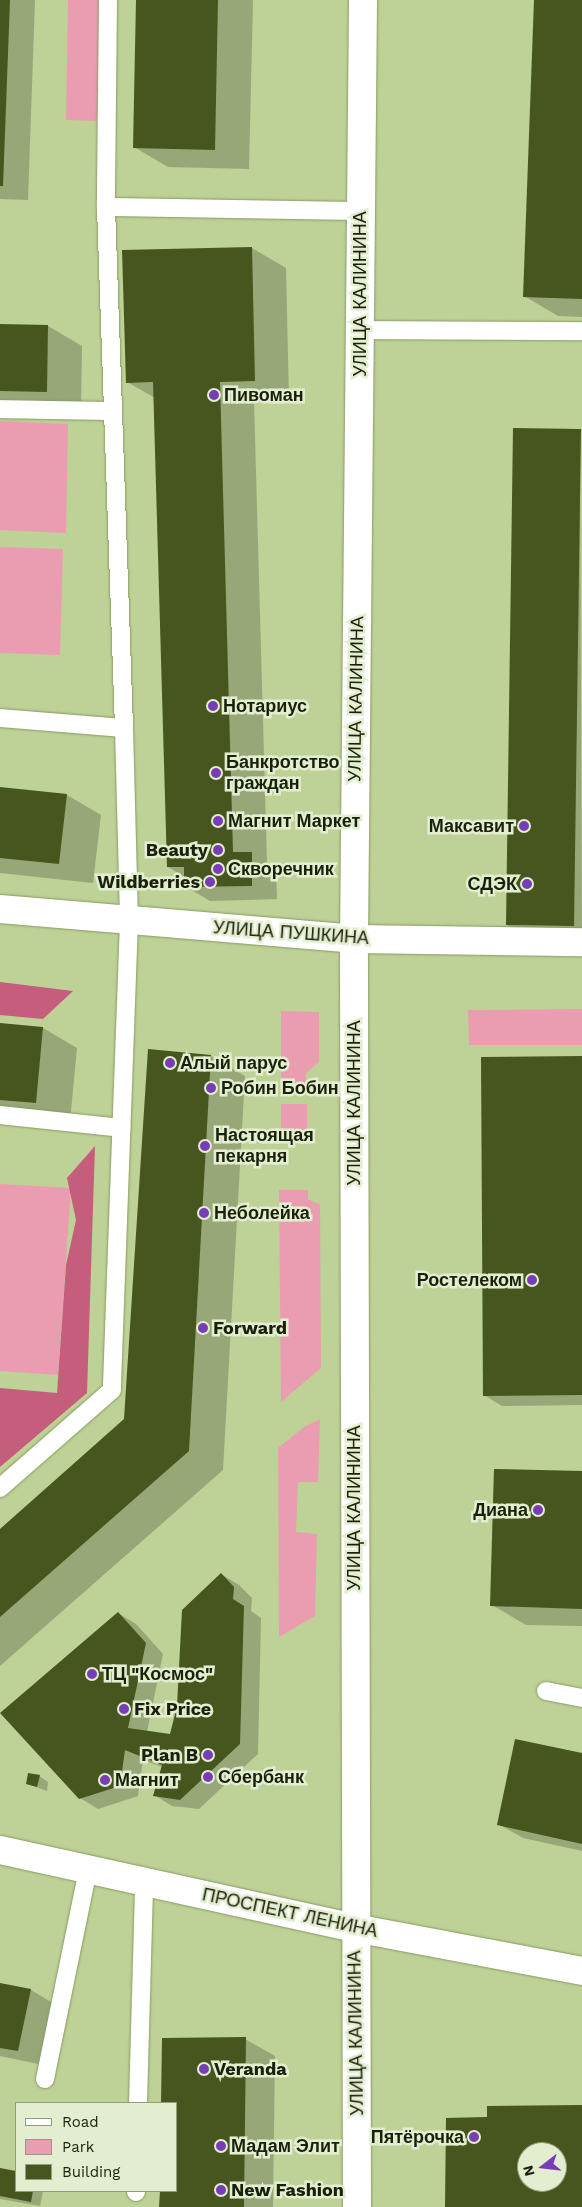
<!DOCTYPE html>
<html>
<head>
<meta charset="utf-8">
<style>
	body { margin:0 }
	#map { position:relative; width:582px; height:2207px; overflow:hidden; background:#bed196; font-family:"Work Sans",sans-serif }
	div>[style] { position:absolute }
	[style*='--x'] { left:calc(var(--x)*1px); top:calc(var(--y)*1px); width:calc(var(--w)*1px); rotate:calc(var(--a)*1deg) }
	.green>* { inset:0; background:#ea9db1 }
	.forest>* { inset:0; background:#c55d7d }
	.shadow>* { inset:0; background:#0003 }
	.building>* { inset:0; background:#47561e }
	.roads { filter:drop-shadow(0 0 1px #899a62) drop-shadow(0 0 1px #899a62) }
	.lane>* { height:18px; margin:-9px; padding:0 9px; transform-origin:9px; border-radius:9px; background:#fff }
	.street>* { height:28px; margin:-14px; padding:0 14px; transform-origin:14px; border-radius:14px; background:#fff }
	.secondary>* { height:28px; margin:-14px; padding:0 14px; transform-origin:14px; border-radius:14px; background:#fff }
	.dots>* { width:14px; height:14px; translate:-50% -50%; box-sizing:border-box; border:2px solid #e3edd0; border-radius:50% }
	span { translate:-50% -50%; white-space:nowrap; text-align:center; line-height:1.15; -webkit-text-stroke:5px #e3edd0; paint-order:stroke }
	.street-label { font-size:18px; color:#1a210a }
	.poi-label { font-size:18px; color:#1a210a; font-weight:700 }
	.left { translate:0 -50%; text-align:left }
	.right { translate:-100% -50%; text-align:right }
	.legend { position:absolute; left:15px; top:2102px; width:162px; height:90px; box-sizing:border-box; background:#e3edd0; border:1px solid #939b81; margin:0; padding:6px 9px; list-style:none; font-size:15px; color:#1a210a }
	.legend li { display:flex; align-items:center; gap:10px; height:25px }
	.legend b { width:25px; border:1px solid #939b81 }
	.north { position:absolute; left:517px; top:2142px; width:50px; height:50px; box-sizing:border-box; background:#e3edd0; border:1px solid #939b81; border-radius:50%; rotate:254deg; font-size:14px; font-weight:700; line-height:20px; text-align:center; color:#1a210a }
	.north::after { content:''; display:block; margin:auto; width:18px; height:22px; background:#773db4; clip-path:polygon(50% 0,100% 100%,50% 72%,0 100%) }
</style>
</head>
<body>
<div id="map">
	<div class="green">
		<i style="clip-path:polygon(68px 0,102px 0,101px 121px,66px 120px)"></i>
		<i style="clip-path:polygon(0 421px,68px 424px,66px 533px,0 530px)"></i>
		<i style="clip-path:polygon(0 547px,63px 549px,60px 655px,0 653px)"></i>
		<i style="clip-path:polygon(582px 1009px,582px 1045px,469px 1045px,468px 1010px)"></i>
		<i style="clip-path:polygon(281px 1011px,319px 1012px,319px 1062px,306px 1073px,305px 1094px,281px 1093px)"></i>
		<i style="clip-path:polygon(281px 1104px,307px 1104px,307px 1139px,281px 1139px)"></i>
		<i style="clip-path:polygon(0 1184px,71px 1188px,58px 1375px,0 1371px)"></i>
		<i style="clip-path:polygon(279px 1190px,308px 1190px,308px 1199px,320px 1205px,321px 1368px,281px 1402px)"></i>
		<i style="clip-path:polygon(320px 1419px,318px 1482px,298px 1482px,296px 1532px,317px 1534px,315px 1616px,279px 1637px,278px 1448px,304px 1427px)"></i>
	</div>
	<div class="forest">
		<i style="clip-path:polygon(0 982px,73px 991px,43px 1019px,0 1015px)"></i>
		<i style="clip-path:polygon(95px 1146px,87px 1393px,0 1467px,0 1388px,57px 1393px,66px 1265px,76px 1220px,67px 1178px)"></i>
	</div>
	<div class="shadow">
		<i style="clip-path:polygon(0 0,35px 0,28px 200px,0 199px)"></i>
		<i style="clip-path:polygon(137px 0,253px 0,249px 169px,168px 167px,134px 147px)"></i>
		<i style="clip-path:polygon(536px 0,582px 0,582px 317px,558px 316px,524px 296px)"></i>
		<i style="clip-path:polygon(252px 248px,286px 268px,289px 400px,254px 401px,267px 862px,276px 868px,277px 899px,210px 901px,185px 886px,185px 877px,168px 867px,155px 398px,127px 382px)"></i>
		<i style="clip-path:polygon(0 325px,48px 326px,82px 346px,81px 411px,0 409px)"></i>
		<i style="clip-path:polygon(580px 430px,582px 945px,541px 944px,507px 925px)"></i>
		<i style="clip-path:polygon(0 788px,67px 795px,101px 815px,93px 883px,0 873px)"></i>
		<i style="clip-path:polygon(0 1024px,43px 1028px,77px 1048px,70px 1122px,0 1116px)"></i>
		<i style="clip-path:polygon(149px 1050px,211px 1056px,245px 1076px,223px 1470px,0 1666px,0 1531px,125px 1419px)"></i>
		<i style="clip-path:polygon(582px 1057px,582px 1405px,502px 1406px,484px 1395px)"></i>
		<i style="clip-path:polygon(582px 1472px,582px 1626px,526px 1625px,492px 1605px)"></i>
		<i style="clip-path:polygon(221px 1574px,239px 1585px,252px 1598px,251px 1611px,261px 1618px,258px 1754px,199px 1809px,172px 1806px,154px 1795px,162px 1767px,143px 1760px,138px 1796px,98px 1809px,80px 1798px,118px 1613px,136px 1624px,163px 1654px,147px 1732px,170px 1736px)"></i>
		<i style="clip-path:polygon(582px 1755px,582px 1851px,523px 1838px,498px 1824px)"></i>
		<i style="clip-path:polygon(39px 1776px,48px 1782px,47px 1791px,28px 1784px)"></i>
		<i style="clip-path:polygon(0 1984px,31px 1990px,56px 2005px,43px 2065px,0 2056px)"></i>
		<i style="clip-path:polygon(163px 2039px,245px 2039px,275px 2056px,273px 2207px,161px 2207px,161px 2191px,176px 2191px,176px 2103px,162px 2103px)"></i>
		<i style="clip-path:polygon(0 2169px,16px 2172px,16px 2191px,43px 2191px,40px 2206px,0 2199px)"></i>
	</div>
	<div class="building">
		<i style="clip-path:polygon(0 0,10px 0,3px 186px,0 186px)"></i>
		<i style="clip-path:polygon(136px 0,218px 0,215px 150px,133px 148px)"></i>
		<i style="clip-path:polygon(534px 0,582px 0,582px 299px,523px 297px)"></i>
		<i style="clip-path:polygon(252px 247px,255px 381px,220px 382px,233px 852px,252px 852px,252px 886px,184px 887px,184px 867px,167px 867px,153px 382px,126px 383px,122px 250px)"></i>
		<i style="clip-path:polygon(0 324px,48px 325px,47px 392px,0 391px)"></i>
		<i style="clip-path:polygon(513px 428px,581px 429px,574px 926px,506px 925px)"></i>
		<i style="clip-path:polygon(0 787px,67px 794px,59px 864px,0 858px)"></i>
		<i style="clip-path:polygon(0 1023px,43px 1027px,36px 1103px,0 1100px)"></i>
		<i style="clip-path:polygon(148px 1049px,211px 1055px,189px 1451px,0 1617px,0 1529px,124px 1419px)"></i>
		<i style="clip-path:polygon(582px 1056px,582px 1395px,483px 1396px,481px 1057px)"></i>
		<i style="clip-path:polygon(494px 1469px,582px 1471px,582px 1609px,490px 1606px)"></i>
		<i style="clip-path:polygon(221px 1573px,234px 1587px,233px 1599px,244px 1606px,240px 1744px,180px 1800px,153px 1796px,162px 1765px,125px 1750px,120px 1786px,79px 1799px,0 1713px,118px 1612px,146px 1643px,128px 1728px,170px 1734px,177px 1706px,182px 1610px)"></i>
		<i style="clip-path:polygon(515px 1739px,582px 1753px,582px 1844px,497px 1825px)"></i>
		<i style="clip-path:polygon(28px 1773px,40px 1775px,37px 1787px,26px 1784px)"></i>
		<i style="clip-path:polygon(0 1983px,31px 1989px,18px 2051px,0 2048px)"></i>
		<i style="clip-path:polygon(246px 2037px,244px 2207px,159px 2207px,160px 2191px,176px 2191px,176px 2103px,161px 2103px,162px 2038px)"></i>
		<i style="clip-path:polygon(evenodd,582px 2105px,582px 2207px,445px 2207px,446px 2118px,487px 2117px,487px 2106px,582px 2105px,527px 2152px,557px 2152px,557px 2182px,527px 2182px,527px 2152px)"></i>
		<i style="clip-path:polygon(0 2168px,16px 2171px,16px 2191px,33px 2191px,31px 2202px,0 2196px)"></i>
	</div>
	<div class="roads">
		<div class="lane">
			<i style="--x:108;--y:0;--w:207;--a:90.6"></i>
			<i style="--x:106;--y:207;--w:255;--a:0.9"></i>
			<i style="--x:106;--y:207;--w:521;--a:88.02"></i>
			<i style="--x:360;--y:330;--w:222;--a:0.3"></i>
			<i style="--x:0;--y:409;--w:113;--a:1"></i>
			<i style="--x:0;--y:718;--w:124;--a:4.6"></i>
			<i style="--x:124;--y:728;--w:193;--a:88.5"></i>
			<i style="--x:129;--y:921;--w:469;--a:92.1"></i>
			<i style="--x:112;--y:1390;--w:149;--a:138.8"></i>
			<i style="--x:0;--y:1115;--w:122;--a:6.1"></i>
			<i style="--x:546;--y:1691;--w:37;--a:11"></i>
			<i style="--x:45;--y:2079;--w:214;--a:-78.4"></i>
			<i style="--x:138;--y:2103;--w:221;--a:-88.4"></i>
			<i style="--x:136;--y:2192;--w:1;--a:-90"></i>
		</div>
		<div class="street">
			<i style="--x:0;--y:909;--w:355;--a:4.8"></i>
		</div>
		<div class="secondary">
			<i style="--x:354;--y:939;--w:228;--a:0.8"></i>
			<i style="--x:0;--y:1850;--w:363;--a:12.4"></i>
			<i style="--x:355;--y:1928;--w:231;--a:10.7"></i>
			<i style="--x:357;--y:2207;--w:1268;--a:-90.14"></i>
			<i style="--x:354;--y:939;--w:939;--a:-89.45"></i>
		</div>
	</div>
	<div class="dots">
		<i style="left:214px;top:395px;background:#773db4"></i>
		<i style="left:213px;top:706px;background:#773db4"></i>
		<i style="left:216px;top:773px;background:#773db4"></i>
		<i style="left:218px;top:821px;background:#773db4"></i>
		<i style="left:524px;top:826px;background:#773db4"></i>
		<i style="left:218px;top:850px;background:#773db4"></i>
		<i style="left:218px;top:869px;background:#773db4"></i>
		<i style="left:210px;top:882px;background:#773db4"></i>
		<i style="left:527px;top:884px;background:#773db4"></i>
		<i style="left:170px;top:1063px;background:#773db4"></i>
		<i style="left:211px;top:1088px;background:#773db4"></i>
		<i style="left:205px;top:1146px;background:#773db4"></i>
		<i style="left:204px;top:1213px;background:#773db4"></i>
		<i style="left:532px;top:1280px;background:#773db4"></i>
		<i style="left:203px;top:1328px;background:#773db4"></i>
		<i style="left:538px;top:1510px;background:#773db4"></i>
		<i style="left:92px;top:1674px;background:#773db4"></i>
		<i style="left:124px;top:1709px;background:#773db4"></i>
		<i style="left:208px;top:1755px;background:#773db4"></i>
		<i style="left:208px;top:1777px;background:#773db4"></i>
		<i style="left:105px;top:1780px;background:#773db4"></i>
		<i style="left:204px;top:2069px;background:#773db4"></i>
		<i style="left:474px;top:2137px;background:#773db4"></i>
		<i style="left:221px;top:2146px;background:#773db4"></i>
		<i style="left:221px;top:2190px;background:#773db4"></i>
	</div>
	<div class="street-label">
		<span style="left:360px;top:294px;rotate:-90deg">УЛИЦА КАЛИНИНА</span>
		<span style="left:356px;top:699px;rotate:-89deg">УЛИЦА КАЛИНИНА</span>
		<span style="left:291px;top:933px;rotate:4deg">УЛИЦА ПУШКИНА</span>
		<span style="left:354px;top:1103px;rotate:-90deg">УЛИЦА КАЛИНИНА</span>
		<span style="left:354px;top:1508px;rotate:-90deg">УЛИЦА КАЛИНИНА</span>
		<span style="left:290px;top:1913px;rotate:12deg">ПРОСПЕКТ ЛЕНИНА</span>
		<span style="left:356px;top:2033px;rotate:-91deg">УЛИЦА КАЛИНИНА</span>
	</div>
	<div class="poi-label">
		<span class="left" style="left:224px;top:395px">Пивоман</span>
		<span class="left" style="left:223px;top:706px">Нотариус</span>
		<span class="left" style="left:226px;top:773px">Банкротство<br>граждан</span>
		<span class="left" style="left:228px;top:821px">Магнит Маркет</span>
		<span class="right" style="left:514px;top:826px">Максавит</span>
		<span class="right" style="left:208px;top:850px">Beauty</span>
		<span class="left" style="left:228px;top:869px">Скворечник</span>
		<span class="right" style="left:200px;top:882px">Wildberries</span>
		<span class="right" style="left:517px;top:884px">СДЭК</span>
		<span class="left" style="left:180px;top:1063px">Алый парус</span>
		<span class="left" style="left:221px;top:1088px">Робин Бобин</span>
		<span class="left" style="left:215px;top:1146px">Настоящая<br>пекарня</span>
		<span class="left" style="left:214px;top:1213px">Неболейка</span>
		<span class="right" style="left:522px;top:1280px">Ростелеком</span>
		<span class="left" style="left:213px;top:1328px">Forward</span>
		<span class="right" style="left:528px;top:1510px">Диана</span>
		<span class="left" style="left:102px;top:1674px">ТЦ "Космос"</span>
		<span class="left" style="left:134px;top:1709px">Fix Price</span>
		<span class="right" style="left:198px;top:1755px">Plan B</span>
		<span class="left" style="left:218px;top:1777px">Сбербанк</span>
		<span class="left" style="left:115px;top:1780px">Магнит</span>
		<span class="left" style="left:214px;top:2069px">Veranda</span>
		<span class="right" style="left:464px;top:2137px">Пятёрочка</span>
		<span class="left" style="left:231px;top:2146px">Мадам Элит</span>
		<span class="left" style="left:231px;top:2190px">New Fashion</span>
	</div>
	<ul class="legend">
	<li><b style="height:6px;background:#fff"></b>Road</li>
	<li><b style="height:14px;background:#ea9db1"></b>Park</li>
	<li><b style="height:14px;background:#47561e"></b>Building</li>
	</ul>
	<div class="north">N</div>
</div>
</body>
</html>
